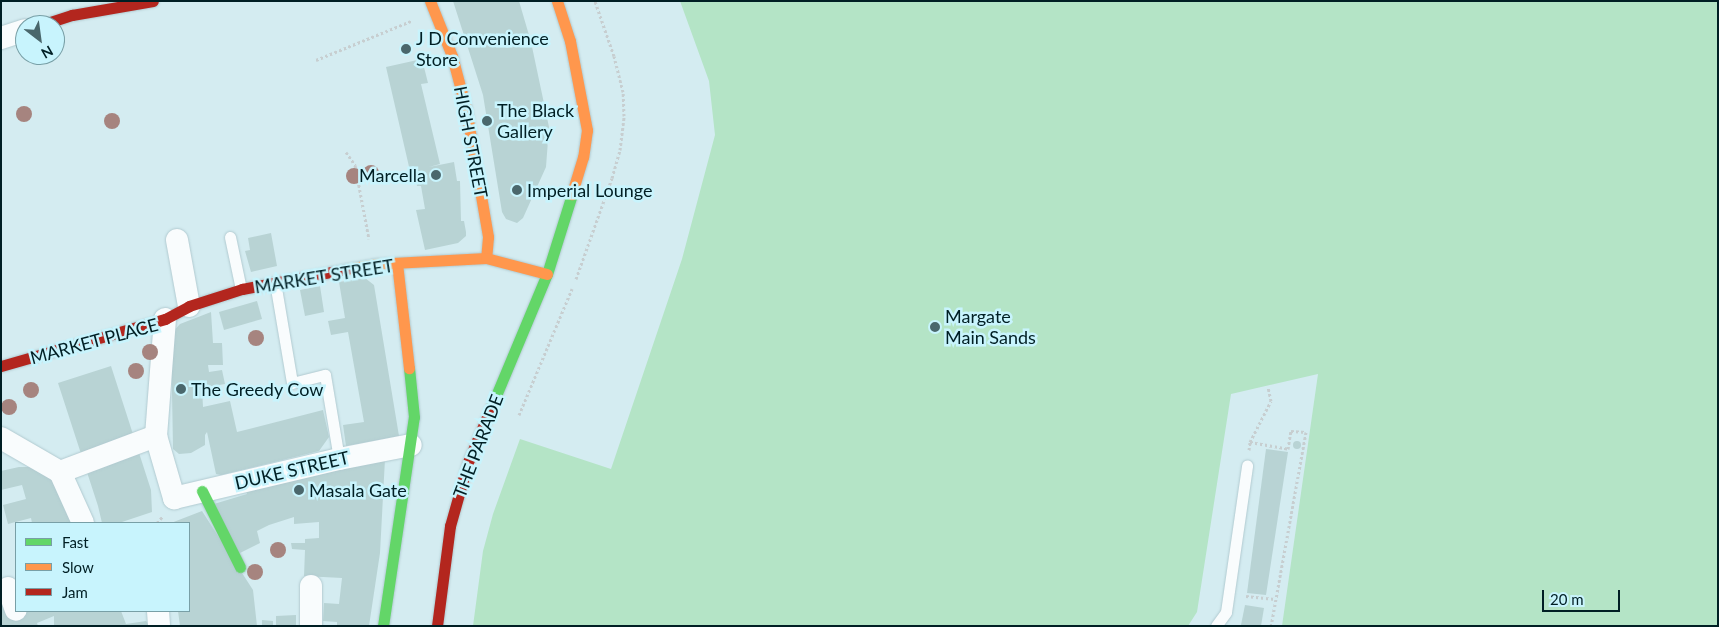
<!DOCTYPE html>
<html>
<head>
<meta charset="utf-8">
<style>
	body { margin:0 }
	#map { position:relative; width:1719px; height:627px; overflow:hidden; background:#d4ecf1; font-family:Lato,sans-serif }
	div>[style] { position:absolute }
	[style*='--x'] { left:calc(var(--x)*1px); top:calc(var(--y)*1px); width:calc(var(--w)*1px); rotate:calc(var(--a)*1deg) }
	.water>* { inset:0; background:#b4e4c6 }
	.building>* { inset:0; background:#b8d3d4 }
	.round { border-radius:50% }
	.path>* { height:3px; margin-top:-1.5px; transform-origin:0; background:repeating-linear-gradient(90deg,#c7ced0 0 2.5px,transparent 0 5px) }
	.roads { filter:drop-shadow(0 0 1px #b1cad0) drop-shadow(0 0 1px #b1cad0) }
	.lane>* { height:11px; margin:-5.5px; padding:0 5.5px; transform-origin:5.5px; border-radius:5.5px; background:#f9fcfd }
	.street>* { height:22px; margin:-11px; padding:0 11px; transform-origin:11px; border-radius:11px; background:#f9fcfd }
	.fast>* { height:11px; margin:-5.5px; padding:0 5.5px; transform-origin:5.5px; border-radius:5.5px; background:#63d668 }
	.slow>* { height:11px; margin:-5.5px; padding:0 5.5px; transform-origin:5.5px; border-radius:5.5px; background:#ff974d }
	.jam>* { height:11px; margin:-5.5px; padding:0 5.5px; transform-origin:5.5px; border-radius:5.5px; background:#b3261e }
	.trees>* { width:16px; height:16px; margin:-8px; border-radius:50%; background:#a6847f }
	.dots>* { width:14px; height:14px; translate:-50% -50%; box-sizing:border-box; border:2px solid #c8f4fd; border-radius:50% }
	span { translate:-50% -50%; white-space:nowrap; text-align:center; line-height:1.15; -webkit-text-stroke:5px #c8f4fd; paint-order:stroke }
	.poi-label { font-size:18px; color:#001f24 }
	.left { translate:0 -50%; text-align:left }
	.right { translate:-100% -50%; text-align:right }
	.street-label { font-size:18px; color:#001f24 }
	.frame { position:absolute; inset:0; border:2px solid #001f24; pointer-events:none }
	.legend { position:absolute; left:15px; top:522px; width:175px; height:90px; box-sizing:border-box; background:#c8f4fd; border:1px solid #789fa6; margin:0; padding:6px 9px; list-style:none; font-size:15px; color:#001f24 }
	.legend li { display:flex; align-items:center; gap:10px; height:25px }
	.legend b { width:25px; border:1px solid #789fa6 }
	.north { position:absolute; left:15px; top:15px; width:50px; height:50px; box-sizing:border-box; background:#c8f4fd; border:1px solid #789fa6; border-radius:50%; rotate:150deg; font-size:14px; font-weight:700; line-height:20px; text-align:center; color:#001f24 }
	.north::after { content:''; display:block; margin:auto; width:18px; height:22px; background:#4a676c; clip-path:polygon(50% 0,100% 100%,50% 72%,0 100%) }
	.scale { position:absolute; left:1542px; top:590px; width:78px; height:22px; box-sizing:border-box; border:2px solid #001f24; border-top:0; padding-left:6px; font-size:15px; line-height:18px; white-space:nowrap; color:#001f24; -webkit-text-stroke:4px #c8f4fd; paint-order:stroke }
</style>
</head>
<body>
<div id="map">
	<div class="water">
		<i style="clip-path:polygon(680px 1px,1718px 1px,1718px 626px,1282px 626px,1318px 374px,1231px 394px,1197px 612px,1188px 626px,473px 626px,483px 551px,493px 514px,520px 439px,611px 469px,682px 259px,715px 135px,709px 81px)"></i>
	</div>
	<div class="building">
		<i style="clip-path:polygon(453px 1px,519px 1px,531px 42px,549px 127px,546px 167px,523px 218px,517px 223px,506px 219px,502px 212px,483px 95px)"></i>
		<i style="clip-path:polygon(422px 59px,428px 83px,421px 84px,440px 164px,429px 167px,454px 162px,457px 181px,460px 181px,461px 221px,464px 221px,466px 232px,466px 236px,458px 243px,425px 250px,416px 210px,425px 209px,421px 186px,417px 186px,415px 170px,410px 171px,386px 67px)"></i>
		<i style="clip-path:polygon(271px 233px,277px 266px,251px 272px,245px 251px,250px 250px,248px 238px)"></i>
		<i style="clip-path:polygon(365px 278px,374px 285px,399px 436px,346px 446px,343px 425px,364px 422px,348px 332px,331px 335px,328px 321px,345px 318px,339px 282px)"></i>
		<i style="clip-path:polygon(320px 286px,324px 312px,305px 316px,300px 290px)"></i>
		<i style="clip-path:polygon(257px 301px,262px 319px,224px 330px,219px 312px)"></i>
		<i style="clip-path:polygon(211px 312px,213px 343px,222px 343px,223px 365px,208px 365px,209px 372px,222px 370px,225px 384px,202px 388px,203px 407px,230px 401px,237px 432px,323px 410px,329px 437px,319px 451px,221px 475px,216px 474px,207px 432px,205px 435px,205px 445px,191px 453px,179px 454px,173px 449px,171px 334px,180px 324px)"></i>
		<i style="clip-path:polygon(111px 366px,151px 490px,152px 512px,119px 523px,102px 523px,98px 506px,58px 383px)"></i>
		<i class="round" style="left:1293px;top:441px;width:8px;height:8px"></i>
		<i style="clip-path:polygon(1266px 449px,1288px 452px,1266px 595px,1247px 593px)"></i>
		<i style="clip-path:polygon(385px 459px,380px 553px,369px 626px,337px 626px,337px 622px,323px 621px,324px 603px,339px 604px,342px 578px,304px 576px,305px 550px,292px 549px,291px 543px,305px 543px,305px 539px,319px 538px,319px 522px,294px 524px,294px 517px,269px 525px,257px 531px,260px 543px,236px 555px,214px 504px,247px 494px,246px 491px)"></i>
		<i style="clip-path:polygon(19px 467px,33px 467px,45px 472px,54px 482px,73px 523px,32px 523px,31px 518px,8px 524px,3px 505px,26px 499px,22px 485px,1px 490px,1px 471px)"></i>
		<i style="clip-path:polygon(202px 511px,253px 590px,257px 626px,180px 626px,178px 611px,189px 611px,189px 523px,171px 523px)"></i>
		<i style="clip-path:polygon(1px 599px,16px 611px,121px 611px,126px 624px,146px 621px,150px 626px,54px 626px,54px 616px,37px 623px,38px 626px,1px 626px)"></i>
		<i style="clip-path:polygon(1245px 605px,1264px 608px,1261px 626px,1241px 625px)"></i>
		<i style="clip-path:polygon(296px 615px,296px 626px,276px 626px,276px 616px)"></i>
		<i style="clip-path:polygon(262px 620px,273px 621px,273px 626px,262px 626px)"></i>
	</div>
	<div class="path">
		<i style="--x:316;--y:60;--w:103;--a:-22.3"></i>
		<i style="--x:346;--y:152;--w:16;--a:55"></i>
		<i style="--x:355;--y:165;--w:75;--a:79.3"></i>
		<i style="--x:576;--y:279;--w:107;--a:-70.4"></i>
		<i style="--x:612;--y:178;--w:29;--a:-74"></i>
		<i style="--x:620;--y:150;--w:34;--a:-83"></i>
		<i style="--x:624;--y:116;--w:24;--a:-92"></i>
		<i style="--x:623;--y:92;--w:37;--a:-104"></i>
		<i style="--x:614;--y:56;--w:58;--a:-109.1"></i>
		<i style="--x:519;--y:415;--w:137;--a:-67.2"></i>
		<i style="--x:1250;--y:442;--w:46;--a:-62.9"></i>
		<i style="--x:1271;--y:401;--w:14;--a:-102"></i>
		<i style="--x:1249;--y:450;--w:8;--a:-83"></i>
		<i style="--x:1250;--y:442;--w:39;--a:10"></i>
		<i style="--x:1288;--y:449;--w:18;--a:-81"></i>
		<i style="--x:1291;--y:431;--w:15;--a:4"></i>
		<i style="--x:1306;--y:432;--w:197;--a:100.2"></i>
		<i style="--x:157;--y:523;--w:8;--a:-50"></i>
		<i style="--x:1246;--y:596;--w:29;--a:6"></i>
	</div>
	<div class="roads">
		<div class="lane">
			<i style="--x:230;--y:237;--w:53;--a:78.1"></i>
			<i style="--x:275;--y:282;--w:102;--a:80.4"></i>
			<i style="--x:292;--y:383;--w:34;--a:-14"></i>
			<i style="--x:325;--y:375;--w:85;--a:80.5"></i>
			<i style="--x:1216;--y:626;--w:17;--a:-54"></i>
			<i style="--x:1226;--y:612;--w:148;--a:-81.8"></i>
		</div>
		<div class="street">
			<i style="--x:1;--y:38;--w:25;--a:-18"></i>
			<i style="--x:177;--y:240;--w:67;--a:79.7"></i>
			<i style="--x:165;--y:319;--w:117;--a:94.4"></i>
			<i style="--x:156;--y:436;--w:65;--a:73.8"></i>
			<i style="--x:174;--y:498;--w:170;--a:-13.3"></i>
			<i style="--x:339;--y:459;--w:73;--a:-11"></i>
			<i style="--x:1;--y:438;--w:68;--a:30"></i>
			<i style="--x:60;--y:472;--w:56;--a:65.7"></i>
			<i style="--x:60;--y:472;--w:103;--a:-20.6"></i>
			<i style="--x:8;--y:588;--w:23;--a:70"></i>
			<i style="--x:158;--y:611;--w:15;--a:86"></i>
			<i style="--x:311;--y:626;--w:40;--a:-90"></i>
		</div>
		<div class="fast">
			<i style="--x:490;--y:410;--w:147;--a:-67.3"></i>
			<i style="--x:547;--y:274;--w:84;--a:-72.6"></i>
			<i style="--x:202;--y:491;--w:85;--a:63.4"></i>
			<i style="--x:383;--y:626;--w:211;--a:-81.6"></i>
			<i style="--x:414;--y:417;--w:49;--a:-95.8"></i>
		</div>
		<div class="slow">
			<i style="--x:430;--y:1;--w:59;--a:68.2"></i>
			<i style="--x:452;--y:56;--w:55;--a:75.2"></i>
			<i style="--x:466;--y:109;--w:130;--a:80.2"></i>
			<i style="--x:488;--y:237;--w:21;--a:95"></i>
			<i style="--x:557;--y:1;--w:42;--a:72"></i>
			<i style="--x:570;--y:41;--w:91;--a:79.2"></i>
			<i style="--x:587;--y:130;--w:27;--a:98"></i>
			<i style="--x:583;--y:157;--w:39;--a:107"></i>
			<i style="--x:397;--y:263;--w:106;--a:83.5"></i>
			<i style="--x:347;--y:269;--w:27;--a:-10"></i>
			<i style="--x:374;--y:264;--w:112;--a:-3.1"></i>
			<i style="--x:486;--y:258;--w:63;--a:14.7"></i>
		</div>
		<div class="jam">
			<i style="--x:41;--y:25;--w:33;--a:-18"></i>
			<i style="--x:72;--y:15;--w:82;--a:-9.8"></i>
			<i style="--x:1;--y:366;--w:171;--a:-16"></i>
			<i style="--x:165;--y:319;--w:27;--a:-28"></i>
			<i style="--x:189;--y:306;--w:56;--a:-17.8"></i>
			<i style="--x:242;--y:289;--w:107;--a:-10.8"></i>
			<i style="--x:437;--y:626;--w:101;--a:-82.6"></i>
			<i style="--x:450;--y:526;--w:66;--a:-74.3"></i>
			<i style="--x:468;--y:462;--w:56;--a:-67.1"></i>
		</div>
	</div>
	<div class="trees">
		<i style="left:24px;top:114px"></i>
		<i style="left:112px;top:121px"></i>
		<i style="left:371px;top:173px"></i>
		<i style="left:354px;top:176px"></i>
		<i style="left:256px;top:338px"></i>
		<i style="left:150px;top:352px"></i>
		<i style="left:136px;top:371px"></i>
		<i style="left:31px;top:390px"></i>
		<i style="left:9px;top:407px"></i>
		<i style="left:278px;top:550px"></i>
		<i style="left:255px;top:572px"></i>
	</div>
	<div class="dots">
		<i style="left:406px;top:49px;background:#4a676c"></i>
		<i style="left:487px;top:121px;background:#4a676c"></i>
		<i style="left:436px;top:175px;background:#4a676c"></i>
		<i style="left:517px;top:190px;background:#4a676c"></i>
		<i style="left:935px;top:327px;background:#4a676c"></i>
		<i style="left:181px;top:389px;background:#4a676c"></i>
		<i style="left:299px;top:490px;background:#4a676c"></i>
	</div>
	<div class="poi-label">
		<span class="left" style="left:416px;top:49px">J D Convenience<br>Store</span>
		<span class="left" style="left:497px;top:121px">The Black<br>Gallery</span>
		<span class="right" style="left:426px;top:175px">Marcella</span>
		<span class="left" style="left:527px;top:190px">Imperial Lounge</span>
		<span class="left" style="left:945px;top:327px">Margate<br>Main Sands</span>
		<span class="left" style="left:191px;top:389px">The Greedy Cow</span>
		<span class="left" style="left:309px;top:490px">Masala Gate</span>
	</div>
	<div class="street-label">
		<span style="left:471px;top:142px;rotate:79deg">HIGH STREET</span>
		<span style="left:324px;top:276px;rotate:-9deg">MARKET STREET</span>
		<span style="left:94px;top:341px;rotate:-15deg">MARKET PLACE</span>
		<span style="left:478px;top:446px;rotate:-69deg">THE PARADE</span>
		<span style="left:292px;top:470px;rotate:-13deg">DUKE STREET</span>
	</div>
	<div class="frame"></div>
	<ul class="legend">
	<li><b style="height:6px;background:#63d668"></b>Fast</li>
	<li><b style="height:6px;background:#ff974d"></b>Slow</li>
	<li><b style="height:6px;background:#b3261e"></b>Jam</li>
	</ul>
	<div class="north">N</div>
	<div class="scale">20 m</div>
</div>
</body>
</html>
